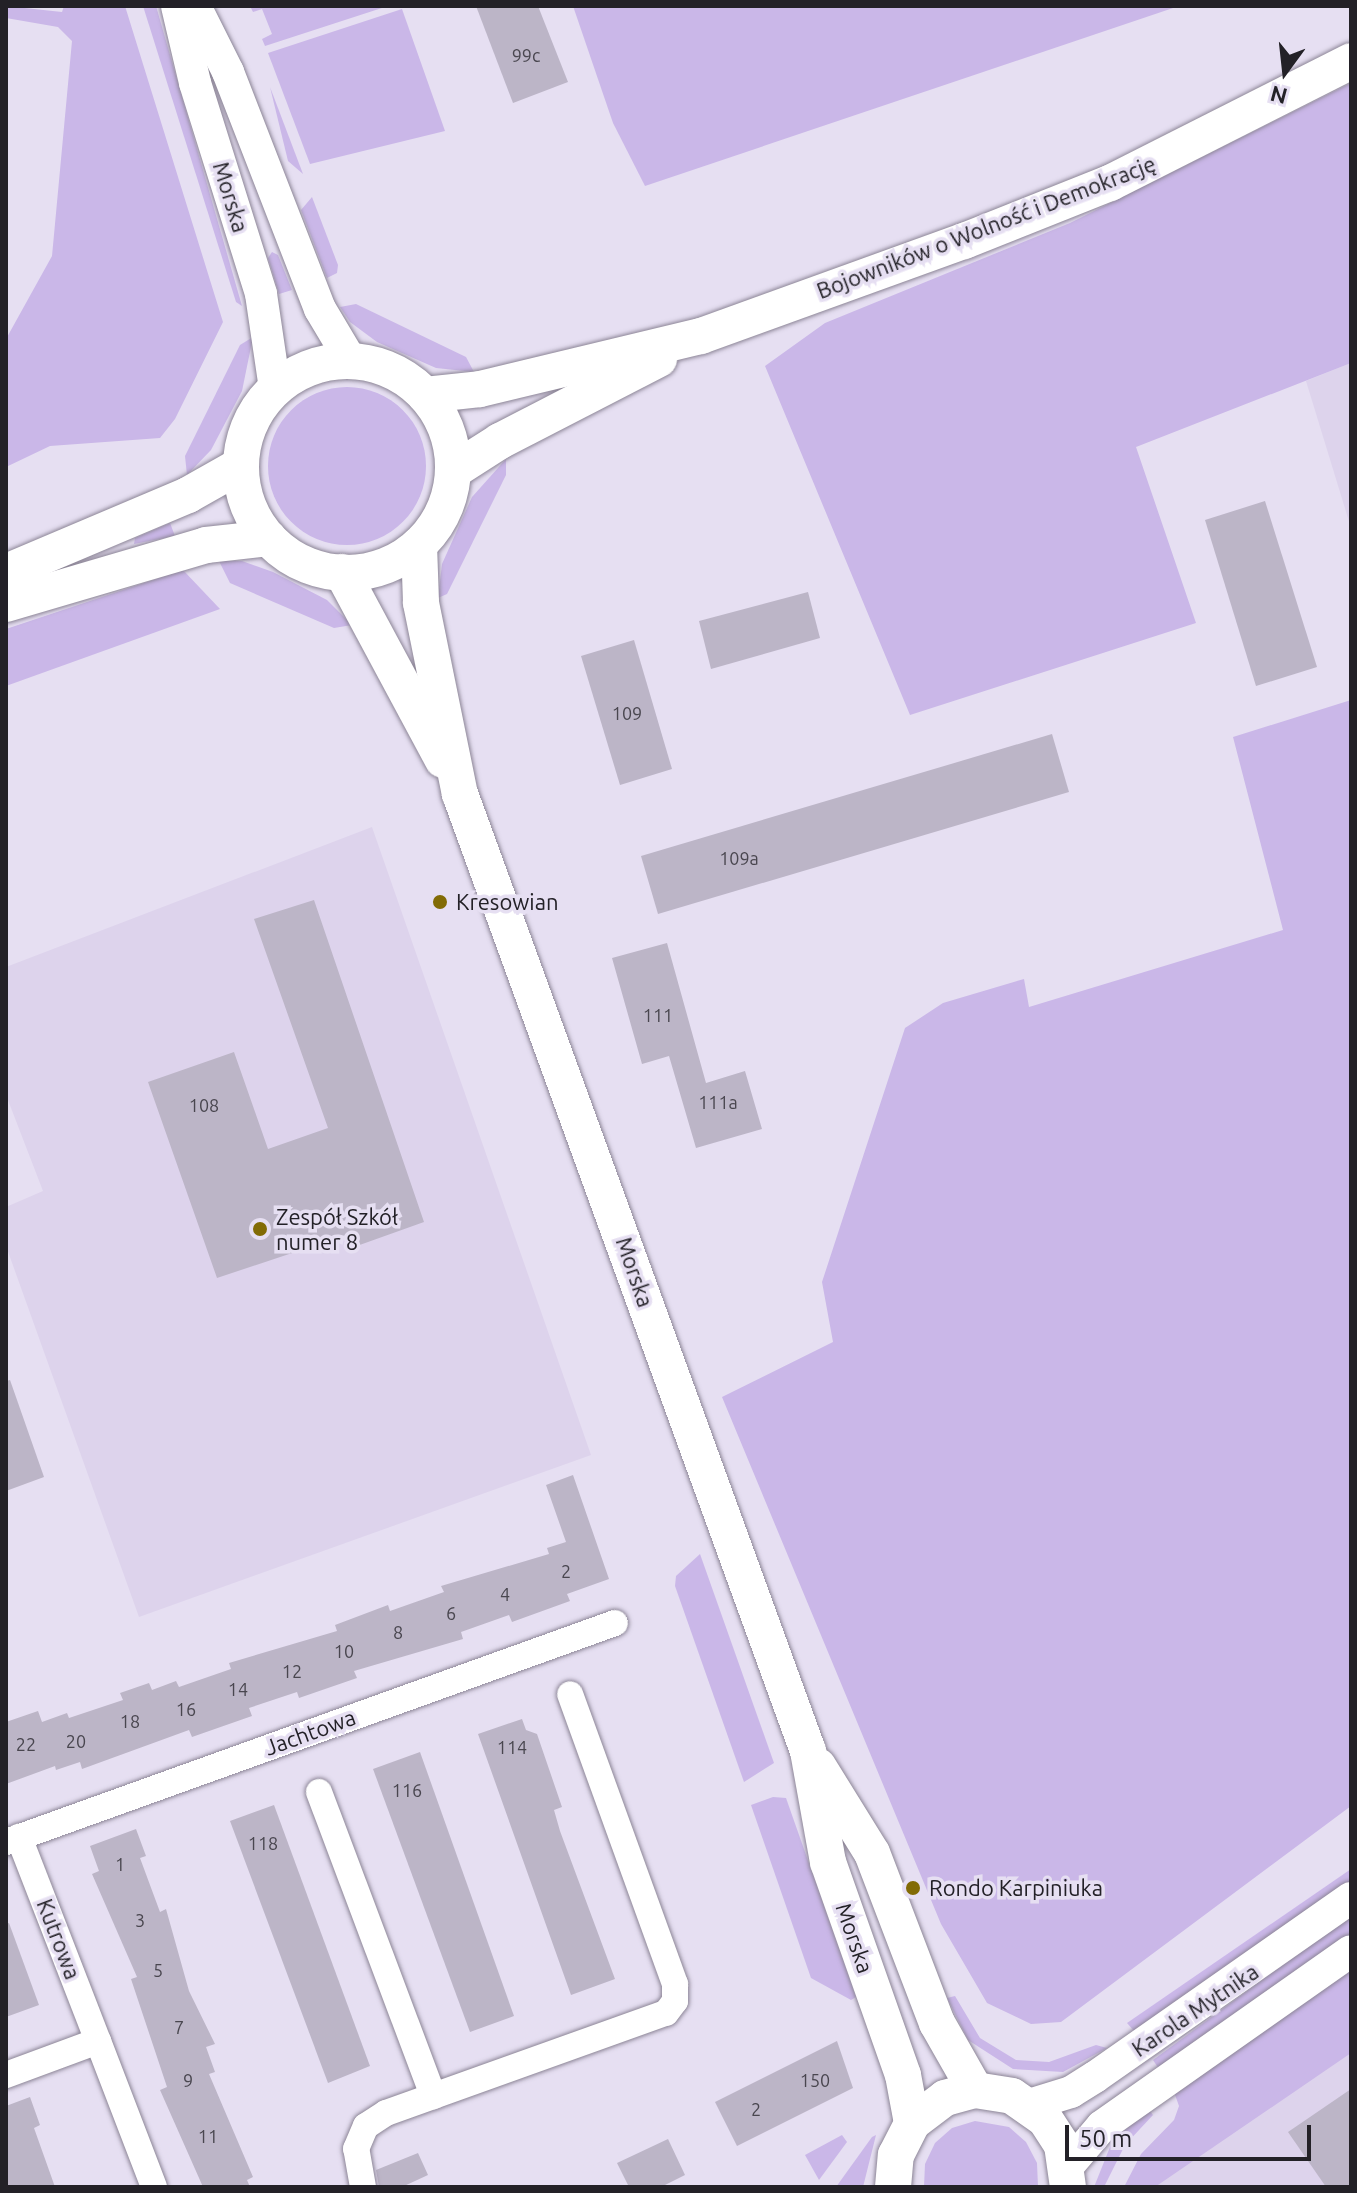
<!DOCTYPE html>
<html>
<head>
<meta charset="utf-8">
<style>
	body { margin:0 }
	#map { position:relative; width:1357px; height:2193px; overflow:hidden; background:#e6dff2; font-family:Ubuntu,sans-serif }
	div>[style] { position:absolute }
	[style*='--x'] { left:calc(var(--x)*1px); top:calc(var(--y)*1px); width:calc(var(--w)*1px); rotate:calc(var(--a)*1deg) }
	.built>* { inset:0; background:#ddd3ec }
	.green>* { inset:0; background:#cab7e8 }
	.round { border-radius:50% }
	.building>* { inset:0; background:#bcb5c7 }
	.roads { filter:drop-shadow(0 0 2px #8c8596) drop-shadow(0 0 2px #8c8596) }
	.minor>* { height:26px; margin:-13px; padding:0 13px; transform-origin:13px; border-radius:13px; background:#fff }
	.tertiary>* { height:32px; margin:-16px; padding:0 16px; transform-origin:16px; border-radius:16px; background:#fff }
	.secondary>* { height:36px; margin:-18px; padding:0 18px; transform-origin:18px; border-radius:18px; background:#fff }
	.secondary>.ring { margin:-18px; padding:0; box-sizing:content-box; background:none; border:36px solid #fff; border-radius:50% }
	.dots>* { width:22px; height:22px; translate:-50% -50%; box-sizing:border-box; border:4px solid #e6dff2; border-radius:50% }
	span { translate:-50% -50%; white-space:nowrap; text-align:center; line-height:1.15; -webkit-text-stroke:7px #e6dff2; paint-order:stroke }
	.number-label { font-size:18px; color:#49464f }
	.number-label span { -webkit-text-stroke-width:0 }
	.street-label { font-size:22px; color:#232127 }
	.poi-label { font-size:22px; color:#232127 }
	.left { translate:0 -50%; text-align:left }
	.frame { position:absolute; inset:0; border:8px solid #232127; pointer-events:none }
	.north { position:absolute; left:1245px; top:32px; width:80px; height:80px; -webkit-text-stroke:6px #e6dff2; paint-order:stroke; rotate:195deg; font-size:22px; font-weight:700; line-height:32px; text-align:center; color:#232127 }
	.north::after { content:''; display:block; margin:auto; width:28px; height:36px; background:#232127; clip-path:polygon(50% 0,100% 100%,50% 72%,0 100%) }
	.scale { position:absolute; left:1065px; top:2125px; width:246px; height:36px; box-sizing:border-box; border:4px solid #232127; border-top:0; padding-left:10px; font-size:24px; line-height:28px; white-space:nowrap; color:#232127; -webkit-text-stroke:6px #e6dff2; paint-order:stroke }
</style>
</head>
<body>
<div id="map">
	<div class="built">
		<i style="clip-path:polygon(1351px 363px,1351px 528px,1306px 381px)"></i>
		<i style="clip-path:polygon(372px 827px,591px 1455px,139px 1617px,6px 1246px,6px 1207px,43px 1191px,6px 1095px,6px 967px)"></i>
		<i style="clip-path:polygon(1351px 2047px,1351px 2187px,1146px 2187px)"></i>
	</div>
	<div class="green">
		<i style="clip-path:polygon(6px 6px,62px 12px,64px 6px,125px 6px,223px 322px,175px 419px,160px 438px,50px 446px,6px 467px,6px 339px,52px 256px,72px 41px,58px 27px,6px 18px)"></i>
		<i style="clip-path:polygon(143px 6px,156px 6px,242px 306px,236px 302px)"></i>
		<i style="clip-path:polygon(250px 6px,388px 6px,265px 46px,262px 39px,272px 34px,262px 9px,253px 12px)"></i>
		<i style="clip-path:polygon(573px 6px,1179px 6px,645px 186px,613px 123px)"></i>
		<i style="clip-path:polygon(402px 9px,445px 131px,310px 164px,268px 53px)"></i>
		<i style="clip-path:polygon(1351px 83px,1351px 363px,1136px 447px,1196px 623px,910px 715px,765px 366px,825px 323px,1070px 223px)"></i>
		<i style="clip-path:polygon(270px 87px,303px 174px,288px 161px)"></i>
		<i style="clip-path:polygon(312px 197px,338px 265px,337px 273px,327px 278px,301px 210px)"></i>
		<i style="clip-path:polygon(272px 252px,278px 255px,292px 290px,279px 294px,268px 258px)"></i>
		<i style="clip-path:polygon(356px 304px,466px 357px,474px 372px,436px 368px,377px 342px,350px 322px,340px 307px)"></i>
		<i style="clip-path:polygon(253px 337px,242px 391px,211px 450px,187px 475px,185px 456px,240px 345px)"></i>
		<i class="round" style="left:268px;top:387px;width:158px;height:158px"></i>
		<i style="clip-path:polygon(506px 459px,506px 475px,447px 594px,438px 598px,442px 564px,472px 497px)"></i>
		<i style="clip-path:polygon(170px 523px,175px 536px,134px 544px,135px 538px)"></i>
		<i style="clip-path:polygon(219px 561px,242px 561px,273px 572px,327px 600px,352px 625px,334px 628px,230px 583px)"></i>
		<i style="clip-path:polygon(183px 570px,220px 609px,6px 686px,6px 629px)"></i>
		<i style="clip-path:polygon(1351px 700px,1351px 1806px,1061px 2022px,1031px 2024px,987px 2003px,941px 1924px,722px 1397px,833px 1342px,822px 1282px,905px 1028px,943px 1003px,1024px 979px,1029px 1007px,1283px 930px,1233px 737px)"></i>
		<i style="clip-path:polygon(700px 1554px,774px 1763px,744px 1782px,675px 1586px,676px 1576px)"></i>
		<i style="clip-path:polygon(773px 1797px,786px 1798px,856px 1997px,851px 2000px,811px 1978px,751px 1805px)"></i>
		<i style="clip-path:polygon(1351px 1869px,1351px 1882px,1319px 1905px,1134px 2031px,1127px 2023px)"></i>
		<i style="clip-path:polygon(1351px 1915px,1351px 1935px,1161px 2072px,1153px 2060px)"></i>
		<i style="clip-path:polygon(1351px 1966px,1351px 2053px,1155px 2187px,1124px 2187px,1141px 2154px,1174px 2120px,1179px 2106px,1174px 2092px)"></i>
		<i style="clip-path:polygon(955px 1996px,980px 2038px,1016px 2060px,1049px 2062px,1096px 2045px,1107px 2048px,1063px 2072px,1013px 2069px,968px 2040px,947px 1998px)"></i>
		<i style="clip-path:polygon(1148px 2108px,1153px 2115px,1125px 2145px,1104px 2187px,1094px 2187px,1112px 2142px)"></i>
		<i style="clip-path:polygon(975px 2121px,1009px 2127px,1026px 2142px,1037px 2163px,1038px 2187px,924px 2187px,925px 2164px,935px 2143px,952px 2128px)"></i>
		<i style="clip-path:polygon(842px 2135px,847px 2142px,819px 2180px,805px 2155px)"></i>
		<i style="clip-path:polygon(876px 2135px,863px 2187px,836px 2187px,872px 2137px)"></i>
	</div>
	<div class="building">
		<i style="clip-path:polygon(476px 6px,538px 6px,568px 82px,513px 103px)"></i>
		<i style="clip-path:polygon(1265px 501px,1317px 667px,1256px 686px,1205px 520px)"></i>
		<i style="clip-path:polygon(808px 592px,820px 638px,711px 669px,699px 621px)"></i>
		<i style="clip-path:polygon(634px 640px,672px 769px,620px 785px,581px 656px)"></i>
		<i style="clip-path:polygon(1052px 734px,1069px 792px,658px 914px,641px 856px)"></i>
		<i style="clip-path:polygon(314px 900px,424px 1222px,354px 1247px,349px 1234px,217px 1278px,148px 1082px,234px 1052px,268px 1149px,328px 1128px,254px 919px)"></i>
		<i style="clip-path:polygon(667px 943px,706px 1083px,745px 1071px,762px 1129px,696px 1148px,669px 1056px,642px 1064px,612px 958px)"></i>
		<i style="clip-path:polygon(10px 1380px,44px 1477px,6px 1491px,6px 1381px)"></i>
		<i style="clip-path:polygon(573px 1475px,609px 1579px,567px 1594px,570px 1601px,512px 1622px,509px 1615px,461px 1632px,463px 1639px,354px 1671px,357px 1678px,299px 1698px,297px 1692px,249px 1708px,252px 1716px,192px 1737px,189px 1730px,82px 1769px,80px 1762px,56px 1770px,55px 1766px,6px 1784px,6px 1722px,38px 1711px,42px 1722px,67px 1713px,69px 1718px,123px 1700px,120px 1693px,149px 1683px,152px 1690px,176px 1681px,179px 1687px,231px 1669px,229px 1663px,337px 1631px,335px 1625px,388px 1605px,390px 1611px,444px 1592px,441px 1586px,549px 1554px,547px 1548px,566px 1542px,546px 1485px)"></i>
		<i style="clip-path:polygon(522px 1719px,526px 1730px,537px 1734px,562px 1807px,554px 1810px,560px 1831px,615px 1979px,571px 1995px,478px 1734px)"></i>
		<i style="clip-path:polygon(420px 1752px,514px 2016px,470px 2032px,373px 1769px)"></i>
		<i style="clip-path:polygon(274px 1805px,370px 2066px,328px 2083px,230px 1821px)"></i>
		<i style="clip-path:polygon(136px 1829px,146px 1856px,140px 1858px,160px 1912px,166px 1909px,189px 1991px,215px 2044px,206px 2047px,215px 2072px,209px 2074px,253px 2177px,247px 2180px,250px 2187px,203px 2187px,160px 2090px,167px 2087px,131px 1979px,137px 1977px,92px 1874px,99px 1871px,90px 1846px)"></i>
		<i style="clip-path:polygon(9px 1923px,39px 2005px,6px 2017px,6px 1924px)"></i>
		<i style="clip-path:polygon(837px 2041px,853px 2088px,737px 2146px,715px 2102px)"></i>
		<i style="clip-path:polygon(1351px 2089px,1351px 2187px,1326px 2187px,1288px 2132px)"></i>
		<i style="clip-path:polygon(30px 2097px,40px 2125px,34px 2128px,55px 2187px,6px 2187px,6px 2106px)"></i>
		<i style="clip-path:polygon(668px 2139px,685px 2175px,661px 2187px,629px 2187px,617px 2163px)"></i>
		<i style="clip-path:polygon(418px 2153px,428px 2175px,402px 2187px,379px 2187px,376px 2170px)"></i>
	</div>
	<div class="roads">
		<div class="minor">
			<i style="--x:319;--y:1792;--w:325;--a:69.4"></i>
			<i style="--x:6;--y:1842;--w:647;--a:-19.78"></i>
			<i style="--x:98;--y:2041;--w:156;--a:69"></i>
			<i style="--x:6;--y:2075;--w:98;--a:-20.3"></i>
			<i style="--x:98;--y:2041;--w:219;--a:-111.2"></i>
			<i style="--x:363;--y:2187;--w:39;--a:-100"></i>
			<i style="--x:356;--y:2149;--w:25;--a:-67"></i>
			<i style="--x:366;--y:2126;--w:24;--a:-33"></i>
			<i style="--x:386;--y:2113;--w:297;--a:-19.7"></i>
			<i style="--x:666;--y:2013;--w:15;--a:-53"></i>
			<i style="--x:675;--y:2001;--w:17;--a:-90"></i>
			<i style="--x:675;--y:1984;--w:308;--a:-109.9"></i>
		</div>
		<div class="tertiary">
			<i style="--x:177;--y:6;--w:79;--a:76.8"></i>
			<i style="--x:195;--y:83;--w:221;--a:72.6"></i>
			<i style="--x:261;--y:294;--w:96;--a:81.6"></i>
			<i style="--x:195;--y:6;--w:74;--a:63.4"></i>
			<i style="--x:228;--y:72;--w:254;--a:68.8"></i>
			<i style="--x:320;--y:309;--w:61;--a:59.2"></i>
			<i style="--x:1029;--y:2105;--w:44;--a:-17.2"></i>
			<i style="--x:1071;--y:2092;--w:28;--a:-32"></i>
			<i style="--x:1095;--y:2077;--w:312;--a:-35"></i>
			<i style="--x:1068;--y:2166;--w:52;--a:-49.6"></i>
			<i style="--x:1102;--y:2126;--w:304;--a:-35.1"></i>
		</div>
		<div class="secondary">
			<i class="ring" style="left:241px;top:361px;width:176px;height:176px"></i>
			<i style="--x:425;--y:395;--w:55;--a:-6.2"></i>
			<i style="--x:480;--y:389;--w:227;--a:-13.5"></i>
			<i style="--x:701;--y:336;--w:280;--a:-19.9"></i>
			<i style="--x:964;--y:241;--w:157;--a:-21.7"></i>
			<i style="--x:1110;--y:183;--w:270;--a:-26.8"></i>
			<i style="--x:453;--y:471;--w:56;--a:-32.6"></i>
			<i style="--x:500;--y:441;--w:179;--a:-27.3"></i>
			<i style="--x:419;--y:545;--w:58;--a:88"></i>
			<i style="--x:421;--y:603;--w:195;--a:78.5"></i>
			<i style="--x:460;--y:794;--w:1018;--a:70.02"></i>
			<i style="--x:808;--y:1751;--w:113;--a:79.8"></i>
			<i style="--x:828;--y:1862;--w:226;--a:70.6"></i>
			<i style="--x:903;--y:2075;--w:49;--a:79.4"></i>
			<i style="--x:6;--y:572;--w:198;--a:-22.9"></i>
			<i style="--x:188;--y:495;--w:61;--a:-29.5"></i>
			<i style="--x:342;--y:572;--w:213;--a:61.8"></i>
			<i style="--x:6;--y:604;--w:209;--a:-16.4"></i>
			<i style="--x:206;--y:545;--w:63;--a:-6.3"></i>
			<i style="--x:818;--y:1766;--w:102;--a:58.2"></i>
			<i style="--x:872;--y:1853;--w:182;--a:69.1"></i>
			<i style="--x:937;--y:2023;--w:77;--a:60.4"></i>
			<i style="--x:893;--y:2187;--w:32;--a:-85"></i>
			<i style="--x:896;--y:2155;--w:36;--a:-63"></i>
			<i style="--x:912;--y:2123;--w:41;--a:-37.1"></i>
			<i style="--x:945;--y:2098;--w:31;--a:-15"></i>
			<i style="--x:975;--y:2090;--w:37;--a:9"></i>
			<i style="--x:1012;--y:2096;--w:40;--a:34.9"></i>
			<i style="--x:1045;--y:2119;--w:31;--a:57"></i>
			<i style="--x:1062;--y:2145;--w:42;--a:81.9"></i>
		</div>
	</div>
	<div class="dots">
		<i style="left:440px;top:902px;background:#826b05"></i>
		<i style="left:260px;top:1229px;background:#826b05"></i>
		<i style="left:913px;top:1888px;background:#826b05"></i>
	</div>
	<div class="number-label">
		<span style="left:526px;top:55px">99c</span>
		<span style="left:627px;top:713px">109</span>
		<span style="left:739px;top:858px">109a</span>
		<span style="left:658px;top:1015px">111</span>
		<span style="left:718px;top:1102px">111a</span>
		<span style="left:204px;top:1105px">108</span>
		<span style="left:566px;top:1571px">2</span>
		<span style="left:505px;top:1594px">4</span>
		<span style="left:451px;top:1613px">6</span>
		<span style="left:398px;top:1632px">8</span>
		<span style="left:344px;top:1651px">10</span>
		<span style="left:292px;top:1671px">12</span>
		<span style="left:238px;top:1689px">14</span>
		<span style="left:186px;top:1709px">16</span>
		<span style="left:130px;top:1721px">18</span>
		<span style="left:76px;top:1741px">20</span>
		<span style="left:26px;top:1744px">22</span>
		<span style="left:512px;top:1747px">114</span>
		<span style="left:407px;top:1790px">116</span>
		<span style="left:263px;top:1843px">118</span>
		<span style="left:120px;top:1864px">1</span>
		<span style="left:140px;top:1920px">3</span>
		<span style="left:158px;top:1970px">5</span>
		<span style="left:179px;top:2027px">7</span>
		<span style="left:188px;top:2080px">9</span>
		<span style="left:815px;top:2080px">150</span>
		<span style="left:756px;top:2109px">2</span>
		<span style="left:208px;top:2136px">11</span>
	</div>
	<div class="street-label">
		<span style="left:231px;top:197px;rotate:73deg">Morska</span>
		<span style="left:986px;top:227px;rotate:-21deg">Bojowników o Wolność i Demokrację</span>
		<span style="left:635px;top:1272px;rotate:71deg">Morska</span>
		<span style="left:310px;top:1732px;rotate:-20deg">Jachtowa</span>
		<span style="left:855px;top:1938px;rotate:71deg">Morska</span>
		<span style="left:59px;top:1939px;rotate:69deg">Kutrowa</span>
		<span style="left:1195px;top:2010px;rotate:-34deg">Karola Mytnika</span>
	</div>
	<div class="poi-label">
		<span class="left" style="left:456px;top:902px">Kresowian</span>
		<span class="left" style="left:276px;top:1229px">Zespół Szkół<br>numer 8</span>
		<span class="left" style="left:929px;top:1888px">Rondo Karpiniuka</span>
	</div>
	<div class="frame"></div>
	<div class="north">N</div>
	<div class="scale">50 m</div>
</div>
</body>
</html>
